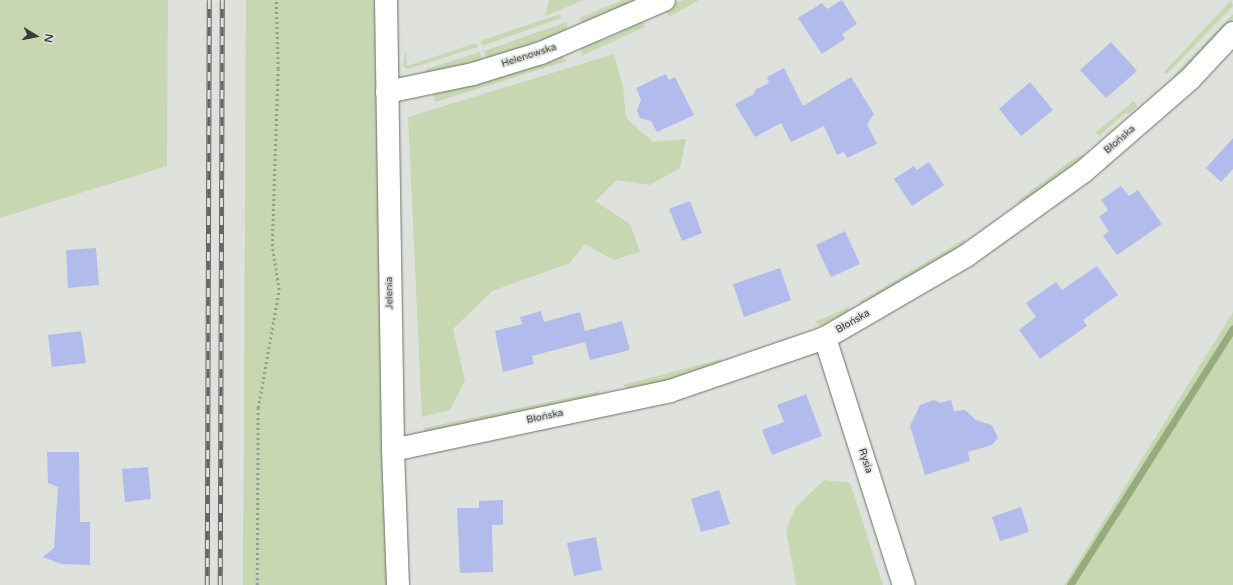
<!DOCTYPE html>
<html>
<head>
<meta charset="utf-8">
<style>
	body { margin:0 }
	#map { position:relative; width:1233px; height:585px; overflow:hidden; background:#dfe2dc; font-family:"Varela Round",sans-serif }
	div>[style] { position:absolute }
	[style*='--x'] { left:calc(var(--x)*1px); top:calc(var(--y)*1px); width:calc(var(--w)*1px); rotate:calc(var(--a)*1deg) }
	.green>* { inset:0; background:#c6d7b2 }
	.stream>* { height:7px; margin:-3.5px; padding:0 3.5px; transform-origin:3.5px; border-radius:3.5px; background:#97ac7d }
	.building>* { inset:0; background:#b1bbec }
	.path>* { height:2.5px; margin-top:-1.25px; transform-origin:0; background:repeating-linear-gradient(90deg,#989a95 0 2px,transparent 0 5px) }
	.roads { filter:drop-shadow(0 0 1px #6c6e69) drop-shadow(0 0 1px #6c6e69) }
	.minor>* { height:22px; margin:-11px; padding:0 11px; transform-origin:11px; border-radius:11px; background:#fff }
	.rail>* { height:4.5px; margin-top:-2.25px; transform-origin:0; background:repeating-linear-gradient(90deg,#dfe2dc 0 9px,#656663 0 18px); box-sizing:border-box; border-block:1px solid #656663 }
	span { translate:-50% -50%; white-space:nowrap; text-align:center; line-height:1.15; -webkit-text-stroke:3.5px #dfe2dc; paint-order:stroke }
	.street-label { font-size:10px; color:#3a3b39 }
	.north { position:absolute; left:16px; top:16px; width:40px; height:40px; -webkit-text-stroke:3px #dfe2dc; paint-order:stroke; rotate:100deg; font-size:11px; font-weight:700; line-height:16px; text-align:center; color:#3a3b39 }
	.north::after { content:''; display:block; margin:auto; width:14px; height:18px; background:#3a3b39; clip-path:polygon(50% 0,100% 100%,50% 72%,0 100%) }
</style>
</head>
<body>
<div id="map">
	<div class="green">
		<i style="clip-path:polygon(0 0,168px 0,167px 166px,0 218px)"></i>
		<i style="clip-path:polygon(246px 0,374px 0,387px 585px,243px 585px)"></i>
		<i style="clip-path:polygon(549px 0,584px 0,545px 16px)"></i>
		<i style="clip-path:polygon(623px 0,641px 0,586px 24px,580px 21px,579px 18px)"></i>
		<i style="clip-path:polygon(682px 0,699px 0,669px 17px,665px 9px)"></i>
		<i style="clip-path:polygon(1231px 0,1233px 6px,1167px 74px,1164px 72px)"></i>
		<i style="clip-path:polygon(560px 14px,561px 18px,482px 46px,480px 41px)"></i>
		<i style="clip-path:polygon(1233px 14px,1233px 19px,1215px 39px,1176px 78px,1172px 77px)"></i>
		<i style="clip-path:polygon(642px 21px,645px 27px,581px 56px,582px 47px,614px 36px)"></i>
		<i style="clip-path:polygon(567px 22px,567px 32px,486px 59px,484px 51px)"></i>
		<i style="clip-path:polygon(476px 43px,478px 47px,471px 49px,408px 69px,403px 66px,406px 49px,407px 66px)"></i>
		<i style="clip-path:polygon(480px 52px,482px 61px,427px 74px,426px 69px)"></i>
		<i style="clip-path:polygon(614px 54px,623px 87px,626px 118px,653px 142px,686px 139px,680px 168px,650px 185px,617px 180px,595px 201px,630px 224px,640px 252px,614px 260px,585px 244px,570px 263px,492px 291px,453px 329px,465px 381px,450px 410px,422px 417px,408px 117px)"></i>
		<i style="clip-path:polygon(560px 55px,567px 61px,435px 102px,432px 93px)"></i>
		<i style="clip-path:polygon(1134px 101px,1137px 106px,1130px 113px,1124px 114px,1099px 136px,1095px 133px)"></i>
		<i style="clip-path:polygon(1087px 154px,1024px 204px,1016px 202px,1076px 157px)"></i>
		<i style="clip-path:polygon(965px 239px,963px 245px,887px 293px,884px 291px,881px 296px,865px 304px,859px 302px)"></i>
		<i style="clip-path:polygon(849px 307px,847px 314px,820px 326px,815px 322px)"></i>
		<i style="clip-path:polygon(1233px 312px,1233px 585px,1064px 585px)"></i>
		<i style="clip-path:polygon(721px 359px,719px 367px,701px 372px,630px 390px,623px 385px)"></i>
		<i style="clip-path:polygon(600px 391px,596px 397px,424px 432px,424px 428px)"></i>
		<i style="clip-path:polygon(824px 480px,850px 483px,883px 585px,796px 585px,786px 530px,795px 508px)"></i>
	</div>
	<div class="stream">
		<i style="--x:1070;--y:585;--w:304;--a:-57.6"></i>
	</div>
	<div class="building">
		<i style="clip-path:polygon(842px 0,857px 24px,842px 34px,845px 39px,822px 54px,798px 18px,822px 3px,827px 9px)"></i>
		<i style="clip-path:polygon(1111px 42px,1137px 71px,1106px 98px,1080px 70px)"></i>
		<i style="clip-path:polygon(784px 68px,803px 106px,851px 77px,874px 114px,867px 124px,877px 144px,847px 158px,844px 152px,837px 155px,824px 126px,791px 142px,781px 123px,755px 137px,735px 104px,754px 94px,755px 90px,769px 83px,767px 77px)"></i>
		<i style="clip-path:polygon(666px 74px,669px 80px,675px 77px,694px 115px,657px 132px,651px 121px,640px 118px,637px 111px,641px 100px,636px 88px)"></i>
		<i style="clip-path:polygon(1030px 82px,1053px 110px,1021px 136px,999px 109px)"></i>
		<i style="clip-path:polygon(1233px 138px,1233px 169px,1221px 182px,1206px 168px)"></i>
		<i style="clip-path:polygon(929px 162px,944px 185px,912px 206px,894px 179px,914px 166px,917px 170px)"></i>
		<i style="clip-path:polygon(1121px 186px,1129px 196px,1138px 190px,1162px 224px,1117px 255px,1103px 236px,1109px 231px,1099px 217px,1108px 210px,1101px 200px)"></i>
		<i style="clip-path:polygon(690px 201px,702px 233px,682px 241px,669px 209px)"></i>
		<i style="clip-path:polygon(845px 231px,860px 264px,831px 277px,816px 245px)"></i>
		<i style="clip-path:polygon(96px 248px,99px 285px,68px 288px,66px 250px)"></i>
		<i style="clip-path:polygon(1097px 266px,1118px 295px,1083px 320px,1087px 326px,1040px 359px,1019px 330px,1036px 317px,1026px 303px,1056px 282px,1062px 290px)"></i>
		<i style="clip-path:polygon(780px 268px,791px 300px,744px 317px,733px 284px)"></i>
		<i style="clip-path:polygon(541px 311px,544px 322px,580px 312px,585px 331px,622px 321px,630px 350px,590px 360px,585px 342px,532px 356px,534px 364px,503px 372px,495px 331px,522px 324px,520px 317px)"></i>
		<i style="clip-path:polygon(81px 331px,86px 363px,52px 367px,48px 335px)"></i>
		<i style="clip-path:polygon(806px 394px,822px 436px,772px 455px,762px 430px,784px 422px,777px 405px)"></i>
		<i style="clip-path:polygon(934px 400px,940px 403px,951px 400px,954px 411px,965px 410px,976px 420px,992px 425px,998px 438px,992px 445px,968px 452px,970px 461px,925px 475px,910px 426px,920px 405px)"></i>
		<i style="clip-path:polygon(47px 452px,79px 452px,80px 522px,90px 522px,90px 565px,61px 564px,43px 557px,54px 548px,58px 487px,48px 483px)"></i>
		<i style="clip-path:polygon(148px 467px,151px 499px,125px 502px,122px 469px)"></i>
		<i style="clip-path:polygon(719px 490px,730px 524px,701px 532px,691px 499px)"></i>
		<i style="clip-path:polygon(503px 500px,503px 525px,492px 525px,493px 572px,460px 573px,457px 508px,479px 508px,479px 501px)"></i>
		<i style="clip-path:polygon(1021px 507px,1029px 532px,1000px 541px,992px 517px)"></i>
		<i style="clip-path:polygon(596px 537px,602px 570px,574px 576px,567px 543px)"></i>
	</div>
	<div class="path">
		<i style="--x:257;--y:585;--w:177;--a:-89.7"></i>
		<i style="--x:258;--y:408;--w:120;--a:-79.9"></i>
		<i style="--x:279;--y:290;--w:45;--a:-99"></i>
		<i style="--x:272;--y:246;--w:177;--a:-88.1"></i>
		<i style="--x:278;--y:69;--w:69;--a:-91.7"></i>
	</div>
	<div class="roads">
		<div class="minor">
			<i style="--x:386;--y:0;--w:450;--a:89.1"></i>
			<i style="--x:393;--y:450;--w:135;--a:87.9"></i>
			<i style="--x:387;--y:92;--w:88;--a:-11.8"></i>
			<i style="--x:473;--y:74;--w:71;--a:-17.2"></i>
			<i style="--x:541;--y:53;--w:134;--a:-23.3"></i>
			<i style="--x:825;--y:338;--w:259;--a:72.3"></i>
			<i style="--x:393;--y:450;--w:283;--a:-12"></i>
			<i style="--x:670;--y:391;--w:164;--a:-18.9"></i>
			<i style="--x:825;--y:338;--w:163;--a:-30.2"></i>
			<i style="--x:966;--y:256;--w:144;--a:-35.7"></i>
			<i style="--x:1083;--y:172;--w:142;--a:-41"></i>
			<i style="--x:1190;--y:79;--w:63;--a:-46.9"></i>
		</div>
	</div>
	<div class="rail">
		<i style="--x:207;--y:585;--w:585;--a:-89.8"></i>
		<i style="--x:220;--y:585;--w:585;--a:-89.8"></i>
	</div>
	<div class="street-label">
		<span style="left:529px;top:56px;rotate:-18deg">Helenowska</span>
		<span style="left:1120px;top:140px;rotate:-41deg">Błońska</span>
		<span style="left:390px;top:293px;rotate:-91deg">Jelenia</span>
		<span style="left:853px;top:322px;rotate:-30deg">Błońska</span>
		<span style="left:545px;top:417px;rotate:-12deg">Błońska</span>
		<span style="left:865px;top:461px;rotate:72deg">Rysia</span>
	</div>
	<div class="north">N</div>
</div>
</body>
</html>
